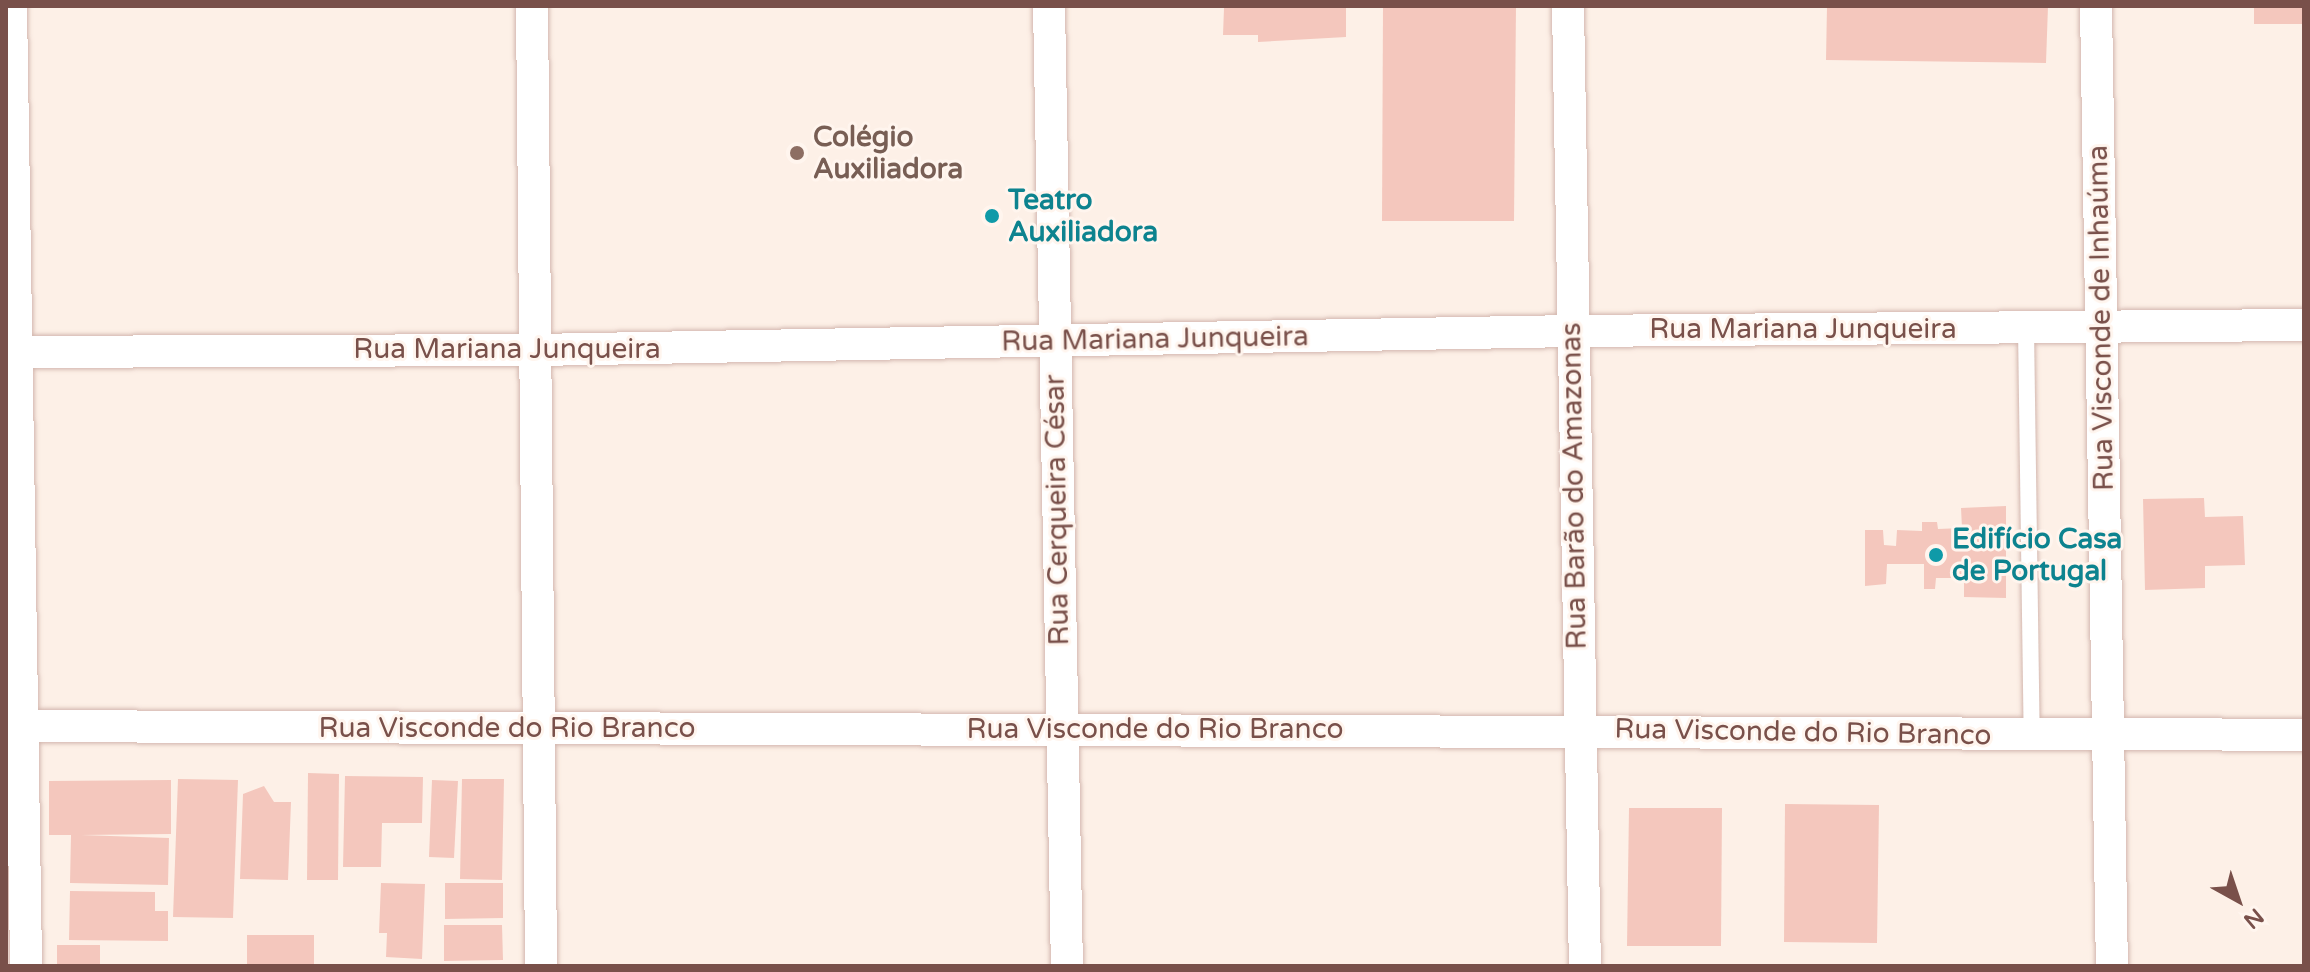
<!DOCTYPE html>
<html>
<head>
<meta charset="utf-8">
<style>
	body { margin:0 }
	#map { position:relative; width:2310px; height:972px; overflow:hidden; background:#fdf0e7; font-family:"Varela Round",sans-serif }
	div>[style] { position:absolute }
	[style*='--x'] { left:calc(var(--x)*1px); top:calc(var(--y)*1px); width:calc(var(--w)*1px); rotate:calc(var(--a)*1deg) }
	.building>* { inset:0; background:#f4c7bd }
	.roads { filter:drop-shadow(0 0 2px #d3b7af) drop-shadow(0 0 2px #d3b7af) }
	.service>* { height:16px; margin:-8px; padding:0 8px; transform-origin:8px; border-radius:8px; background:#fff }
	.minor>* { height:32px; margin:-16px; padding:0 16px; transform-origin:16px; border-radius:16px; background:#fff }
	.dots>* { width:22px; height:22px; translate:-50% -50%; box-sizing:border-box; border:4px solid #fff5ee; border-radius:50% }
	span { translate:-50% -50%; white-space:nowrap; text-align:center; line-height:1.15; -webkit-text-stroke:6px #fff5ee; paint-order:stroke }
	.education-label { font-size:28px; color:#785e54; font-weight:700 }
	.left { translate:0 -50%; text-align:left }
	.culture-label { font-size:28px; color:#0d838f; font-weight:700 }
	.street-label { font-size:28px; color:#79504a }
	.frame { position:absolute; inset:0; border:8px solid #79504a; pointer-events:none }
	.north { position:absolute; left:2198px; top:860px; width:80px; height:80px; -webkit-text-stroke:6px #fff5ee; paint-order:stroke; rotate:140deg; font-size:22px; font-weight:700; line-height:32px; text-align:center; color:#79504a }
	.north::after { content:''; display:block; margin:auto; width:28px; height:36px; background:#79504a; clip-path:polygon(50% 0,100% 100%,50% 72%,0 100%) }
</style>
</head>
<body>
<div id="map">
	<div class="building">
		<i style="clip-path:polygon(1254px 6px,1346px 6px,1346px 37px,1258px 42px,1258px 35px,1223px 35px,1224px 8px)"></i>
		<i style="clip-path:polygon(1383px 6px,1516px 6px,1514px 221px,1382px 221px)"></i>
		<i style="clip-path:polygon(1827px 6px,2048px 6px,2046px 63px,1826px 60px)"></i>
		<i style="clip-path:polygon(2254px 6px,2304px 6px,2304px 24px,2254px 24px)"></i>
		<i style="clip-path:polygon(2204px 498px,2205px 517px,2243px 516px,2245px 565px,2205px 566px,2205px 588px,2145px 590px,2143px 499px)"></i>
		<i style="clip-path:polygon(2006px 506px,2006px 598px,1964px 597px,1964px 578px,1936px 578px,1935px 589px,1924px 589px,1924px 564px,1887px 564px,1886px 584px,1865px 586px,1865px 530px,1883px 530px,1884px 545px,1896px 546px,1897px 530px,1922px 531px,1922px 522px,1937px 522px,1938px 529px,1962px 528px,1961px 508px)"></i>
		<i style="clip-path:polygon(308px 773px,339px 774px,338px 880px,307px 880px)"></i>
		<i style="clip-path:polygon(345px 776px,423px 777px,422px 823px,382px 823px,381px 867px,343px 867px)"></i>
		<i style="clip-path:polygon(178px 779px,238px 780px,233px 918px,173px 917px)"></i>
		<i style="clip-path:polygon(462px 779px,504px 779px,502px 880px,460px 879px)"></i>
		<i style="clip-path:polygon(171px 780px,171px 834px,81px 835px,169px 838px,168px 885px,70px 883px,71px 835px,49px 835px,49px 781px)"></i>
		<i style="clip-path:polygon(432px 780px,458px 781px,454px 858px,429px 857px)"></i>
		<i style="clip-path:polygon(264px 786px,274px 802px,291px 802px,288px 880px,240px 879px,243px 794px)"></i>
		<i style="clip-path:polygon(1785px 804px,1879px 805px,1877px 943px,1784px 942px)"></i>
		<i style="clip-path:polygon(1629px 808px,1722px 808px,1721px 946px,1627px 946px)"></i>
		<i style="clip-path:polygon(381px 883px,425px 884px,422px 959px,386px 957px,387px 933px,379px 933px)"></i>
		<i style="clip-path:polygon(445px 883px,503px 883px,503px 918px,445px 919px)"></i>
		<i style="clip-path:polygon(70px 891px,155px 892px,155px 911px,168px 911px,168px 941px,69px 940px)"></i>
		<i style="clip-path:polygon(444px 925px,502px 925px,503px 960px,444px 961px)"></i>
		<i style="clip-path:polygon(247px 935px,314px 935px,314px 966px,247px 966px)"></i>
		<i style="clip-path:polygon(57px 945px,100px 945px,100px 966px,57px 966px)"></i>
	</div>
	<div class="roads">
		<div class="service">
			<i style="--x:2026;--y:328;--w:406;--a:89.2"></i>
		</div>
		<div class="minor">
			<i style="--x:11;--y:6;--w:960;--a:89.1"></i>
			<i style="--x:532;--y:6;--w:960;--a:89.46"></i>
			<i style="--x:1049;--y:6;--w:960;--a:88.93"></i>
			<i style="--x:1568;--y:6;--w:960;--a:88.99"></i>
			<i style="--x:2096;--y:6;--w:960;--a:89.05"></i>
			<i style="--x:6;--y:352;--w:530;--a:-0.22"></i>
			<i style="--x:536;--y:350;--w:1037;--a:-1.05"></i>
			<i style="--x:1573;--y:331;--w:731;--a:-0.47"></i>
			<i style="--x:6;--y:726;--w:2298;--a:0.22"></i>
		</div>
	</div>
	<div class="dots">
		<i style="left:797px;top:153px;background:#8d6e63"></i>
		<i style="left:992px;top:216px;background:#0f9aa8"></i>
		<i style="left:1936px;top:555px;background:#0f9aa8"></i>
	</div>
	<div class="education-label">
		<span class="left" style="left:813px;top:153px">Colégio<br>Auxiliadora</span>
	</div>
	<div class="culture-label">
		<span class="left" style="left:1008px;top:216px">Teatro<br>Auxiliadora</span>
		<span class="left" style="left:1952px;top:555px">Edifício Casa<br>de Portugal</span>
	</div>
	<div class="street-label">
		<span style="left:2101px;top:318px;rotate:-91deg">Rua Visconde de Inhaúma</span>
		<span style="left:1803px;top:329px">Rua Mariana Junqueira</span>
		<span style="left:1155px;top:339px;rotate:-1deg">Rua Mariana Junqueira</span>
		<span style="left:507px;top:349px">Rua Mariana Junqueira</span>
		<span style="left:1574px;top:486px;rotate:-91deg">Rua Barão do Amazonas</span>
		<span style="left:1057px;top:510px;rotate:-91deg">Rua Cerqueira César</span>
		<span style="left:507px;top:728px">Rua Visconde do Rio Branco</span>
		<span style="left:1155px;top:729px">Rua Visconde do Rio Branco</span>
		<span style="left:1803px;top:732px;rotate:1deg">Rua Visconde do Rio Branco</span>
	</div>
	<div class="frame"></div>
	<div class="north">N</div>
</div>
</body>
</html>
